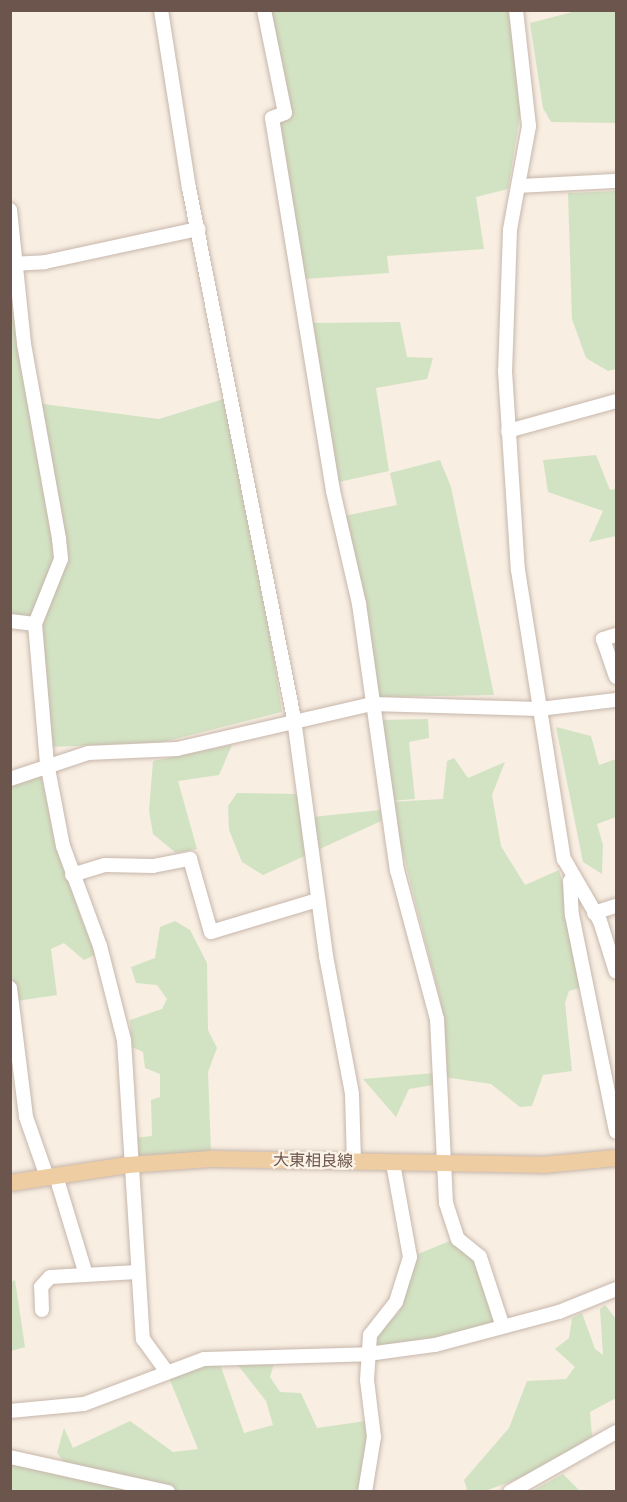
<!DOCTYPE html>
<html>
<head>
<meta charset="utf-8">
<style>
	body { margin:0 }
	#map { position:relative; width:627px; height:1502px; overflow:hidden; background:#f8eee2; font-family:Arial,"Noto Sans JP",sans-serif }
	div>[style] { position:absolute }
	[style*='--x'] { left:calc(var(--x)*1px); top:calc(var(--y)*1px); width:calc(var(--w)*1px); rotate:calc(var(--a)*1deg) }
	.green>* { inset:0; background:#d2e3c3 }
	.roads { filter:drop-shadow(0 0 2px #c7b6ab) drop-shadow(0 0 2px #c7b6ab) }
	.minor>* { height:14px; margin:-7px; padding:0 7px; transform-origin:7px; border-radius:7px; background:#fff }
	.major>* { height:16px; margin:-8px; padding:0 8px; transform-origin:8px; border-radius:8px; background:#efcda3 }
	span { translate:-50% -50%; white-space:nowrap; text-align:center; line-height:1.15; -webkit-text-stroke:4.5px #fcf3e8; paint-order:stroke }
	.street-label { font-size:16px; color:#6c554c }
	.frame { position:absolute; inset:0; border:12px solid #6c554c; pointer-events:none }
</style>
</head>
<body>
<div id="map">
	<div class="green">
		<i style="clip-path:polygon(270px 11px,508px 11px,523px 97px,508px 189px,476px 197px,484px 249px,387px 256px,389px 273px,305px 279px,278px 125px,290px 115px)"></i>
		<i style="clip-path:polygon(576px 11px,616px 11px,616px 123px,551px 122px,543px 108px,530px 23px)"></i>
		<i style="clip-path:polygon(616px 191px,616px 369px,608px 371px,586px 358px,572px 319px,568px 193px)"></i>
		<i style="clip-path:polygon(11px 277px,35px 403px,159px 419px,233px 396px,282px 712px,163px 742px,52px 747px,35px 624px,11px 621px)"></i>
		<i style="clip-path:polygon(400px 322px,407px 357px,433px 358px,427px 379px,376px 388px,389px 471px,334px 483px,312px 323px)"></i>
		<i style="clip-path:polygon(596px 455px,610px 490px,616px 489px,616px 536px,589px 542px,603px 511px,548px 492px,543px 460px)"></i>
		<i style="clip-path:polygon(440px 460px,451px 487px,494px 695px,378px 697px,344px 516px,397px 505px,390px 473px)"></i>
		<i style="clip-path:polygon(428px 719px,429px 738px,409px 742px,415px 799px,390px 801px,377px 720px)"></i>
		<i style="clip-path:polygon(556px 727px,591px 736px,599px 765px,616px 759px,616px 817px,597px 824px,603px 845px,602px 874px,583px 862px)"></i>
		<i style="clip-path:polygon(232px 745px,219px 775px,178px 781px,197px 849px,176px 853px,153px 834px,149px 811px,153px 761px)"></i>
		<i style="clip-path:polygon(454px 758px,468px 778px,505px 762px,492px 795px,501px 846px,525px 885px,559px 870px,567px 899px,584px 987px,569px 991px,565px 1003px,572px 1071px,543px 1075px,532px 1106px,520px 1107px,491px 1084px,444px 1077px,441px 1003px,390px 802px,443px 799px,447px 761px)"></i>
		<i style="clip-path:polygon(41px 774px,61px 862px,95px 955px,84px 960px,64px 943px,51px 949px,57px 995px,17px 1001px,10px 967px,10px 787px)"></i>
		<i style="clip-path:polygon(237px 793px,298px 794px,302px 818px,381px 810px,381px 821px,263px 875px,242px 862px,229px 830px,228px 806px)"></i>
		<i style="clip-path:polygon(175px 921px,190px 930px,207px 963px,208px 1030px,217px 1048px,208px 1072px,211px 1152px,137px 1157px,134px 1138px,152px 1136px,151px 1100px,160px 1097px,160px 1074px,145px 1068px,143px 1052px,132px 1047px,130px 1020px,162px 1009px,167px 999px,157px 985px,136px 983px,131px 967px,155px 958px,160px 927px)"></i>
		<i style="clip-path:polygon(435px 1073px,433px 1085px,409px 1089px,396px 1117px,363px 1079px)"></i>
		<i style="clip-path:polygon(452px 1240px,479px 1266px,502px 1324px,435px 1342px,375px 1350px,377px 1334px,399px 1312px,418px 1254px)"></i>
		<i style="clip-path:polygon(15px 1280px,25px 1347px,11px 1351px,11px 1282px)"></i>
		<i style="clip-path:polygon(605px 1305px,616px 1319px,616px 1398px,590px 1412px,592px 1436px,549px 1467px,485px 1491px,467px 1490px,464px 1480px,509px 1428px,527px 1381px,566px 1379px,575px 1367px,555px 1349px,569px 1338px,572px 1318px,582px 1313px,595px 1349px,603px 1355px,600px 1309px)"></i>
		<i style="clip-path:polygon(234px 1360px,275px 1360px,270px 1377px,280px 1392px,301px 1393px,317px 1428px,372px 1420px,365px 1491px,170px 1491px,66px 1464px,57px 1453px,64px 1428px,73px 1448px,130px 1421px,173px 1452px,198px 1449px,167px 1373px,196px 1366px,220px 1364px,244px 1433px,273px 1425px,266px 1401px)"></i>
		<i style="clip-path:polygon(11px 1461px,164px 1491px,11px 1491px)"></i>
		<i style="clip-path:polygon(563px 1474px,580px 1491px,532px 1491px)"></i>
	</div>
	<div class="roads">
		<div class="minor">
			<i style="--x:161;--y:10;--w:180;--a:81.1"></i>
			<i style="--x:189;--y:188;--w:541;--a:78.81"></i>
			<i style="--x:294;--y:719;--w:239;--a:82.3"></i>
			<i style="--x:326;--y:956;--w:140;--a:79.3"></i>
			<i style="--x:352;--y:1094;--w:68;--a:88.3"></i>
			<i style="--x:264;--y:10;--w:105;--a:78.5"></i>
			<i style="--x:285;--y:113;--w:14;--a:159"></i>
			<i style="--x:272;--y:118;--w:378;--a:80.7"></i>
			<i style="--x:333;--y:491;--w:116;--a:77"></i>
			<i style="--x:359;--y:604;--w:269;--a:81.9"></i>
			<i style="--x:397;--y:870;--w:154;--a:75"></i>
			<i style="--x:437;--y:1019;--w:184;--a:87.2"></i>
			<i style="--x:446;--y:1203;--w:38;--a:72"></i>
			<i style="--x:458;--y:1239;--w:28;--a:39"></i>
			<i style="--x:480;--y:1257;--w:71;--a:71.8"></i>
			<i style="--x:516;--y:10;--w:117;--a:83.6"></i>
			<i style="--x:529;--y:126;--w:106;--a:100.4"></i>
			<i style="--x:510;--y:230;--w:141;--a:92"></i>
			<i style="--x:505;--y:371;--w:199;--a:86.3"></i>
			<i style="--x:518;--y:570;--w:293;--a:81"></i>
			<i style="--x:564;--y:859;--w:72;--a:59.9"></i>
			<i style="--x:600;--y:921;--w:53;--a:72.6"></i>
			<i style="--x:519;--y:186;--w:97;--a:-3"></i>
			<i style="--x:10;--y:210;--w:135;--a:84"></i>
			<i style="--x:24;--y:344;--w:198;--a:79.8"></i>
			<i style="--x:59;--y:539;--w:20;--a:84"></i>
			<i style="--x:61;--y:559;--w:70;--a:111.8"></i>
			<i style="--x:35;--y:624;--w:140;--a:85.1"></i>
			<i style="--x:47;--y:763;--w:85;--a:79.1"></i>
			<i style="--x:63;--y:846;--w:107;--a:69.7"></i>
			<i style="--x:100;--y:946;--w:97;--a:75.7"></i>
			<i style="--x:124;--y:1040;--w:300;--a:86.4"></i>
			<i style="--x:143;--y:1339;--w:39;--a:54"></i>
			<i style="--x:10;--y:264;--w:35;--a:-3"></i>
			<i style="--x:45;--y:262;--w:157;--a:-12.2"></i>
			<i style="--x:508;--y:431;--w:112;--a:-15.5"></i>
			<i style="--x:10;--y:621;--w:25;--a:7"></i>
			<i style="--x:616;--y:635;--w:14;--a:163"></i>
			<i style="--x:603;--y:639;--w:40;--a:71.1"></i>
			<i style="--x:10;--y:779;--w:82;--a:-18.4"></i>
			<i style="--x:88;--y:753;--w:89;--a:-2.6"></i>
			<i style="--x:177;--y:749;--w:200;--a:-13"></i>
			<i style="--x:372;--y:704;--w:167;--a:1.7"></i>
			<i style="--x:539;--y:709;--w:78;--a:-6.7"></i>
			<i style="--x:72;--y:875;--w:34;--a:-17"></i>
			<i style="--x:105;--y:865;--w:48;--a:1.2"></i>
			<i style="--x:153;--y:866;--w:38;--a:-11"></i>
			<i style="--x:190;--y:859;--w:76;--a:74"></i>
			<i style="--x:211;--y:932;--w:112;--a:-16.7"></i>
			<i style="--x:570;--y:881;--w:34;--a:87"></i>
			<i style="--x:572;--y:915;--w:221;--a:78.5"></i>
			<i style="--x:594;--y:913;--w:23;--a:-18"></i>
			<i style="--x:10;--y:988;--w:130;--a:82.9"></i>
			<i style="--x:26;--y:1117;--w:64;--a:70.7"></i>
			<i style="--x:56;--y:1176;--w:103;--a:73.1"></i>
			<i style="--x:42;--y:1310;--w:23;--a:-92"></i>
			<i style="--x:41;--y:1287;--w:13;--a:-48"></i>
			<i style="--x:50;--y:1277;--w:87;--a:-3.3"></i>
			<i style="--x:10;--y:1411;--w:74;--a:-5.4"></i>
			<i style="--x:84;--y:1404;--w:128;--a:-20.6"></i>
			<i style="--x:204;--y:1359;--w:164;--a:-1.7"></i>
			<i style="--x:368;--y:1354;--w:68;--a:-7.7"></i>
			<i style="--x:435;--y:1345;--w:128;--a:-14.9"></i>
			<i style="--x:559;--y:1312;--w:61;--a:-22"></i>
			<i style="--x:10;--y:1457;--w:162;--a:12.5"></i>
			<i style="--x:365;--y:1492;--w:56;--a:-80.7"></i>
			<i style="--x:374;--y:1437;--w:57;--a:-97"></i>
			<i style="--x:367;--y:1380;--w:45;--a:-86.2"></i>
			<i style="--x:370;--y:1335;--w:42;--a:-51.8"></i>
			<i style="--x:396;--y:1302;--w:47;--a:-72.7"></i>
			<i style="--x:410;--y:1257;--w:96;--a:-100.3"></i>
			<i style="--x:510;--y:1492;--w:122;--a:-29.5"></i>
		</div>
		<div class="major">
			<i style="--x:10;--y:1183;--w:119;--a:-8.7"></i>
			<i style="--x:128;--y:1165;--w:83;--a:-4.1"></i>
			<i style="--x:211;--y:1159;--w:332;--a:1"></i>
			<i style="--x:543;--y:1165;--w:73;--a:-5.5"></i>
		</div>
	</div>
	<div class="street-label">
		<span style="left:313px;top:1161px;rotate:1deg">大東相良線</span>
	</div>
	<div class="frame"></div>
</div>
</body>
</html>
